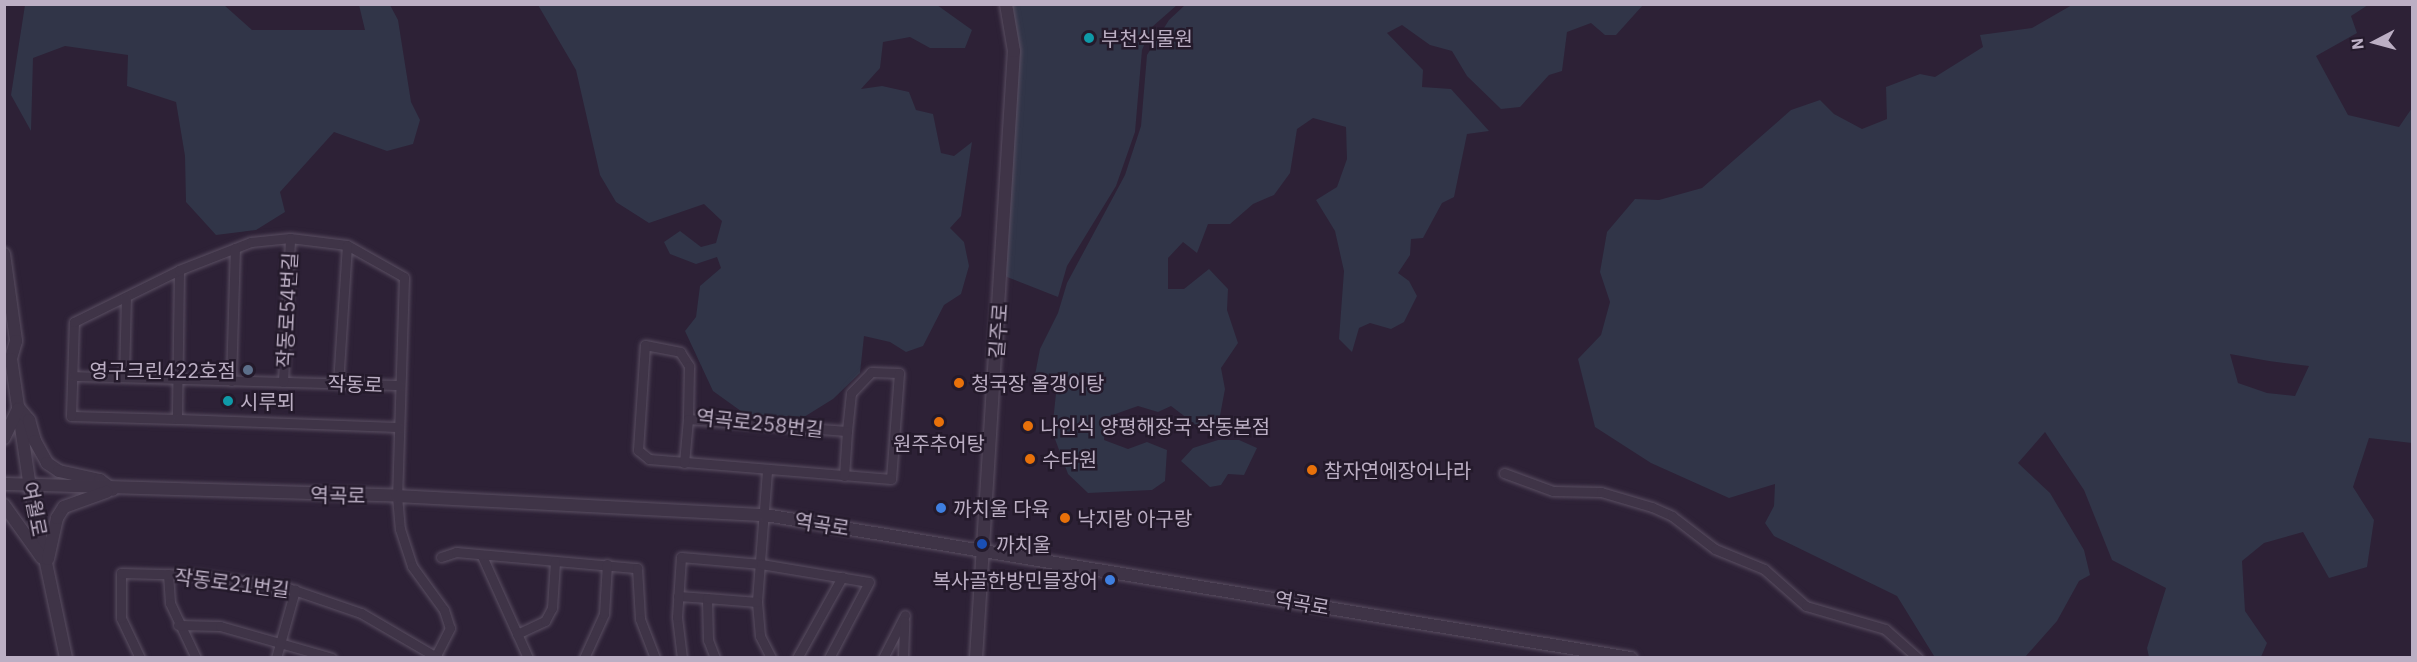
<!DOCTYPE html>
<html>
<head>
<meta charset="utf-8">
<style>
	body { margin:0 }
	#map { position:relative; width:2417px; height:662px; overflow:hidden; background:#2d2136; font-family:"IBM Plex Sans","Noto Sans KR",sans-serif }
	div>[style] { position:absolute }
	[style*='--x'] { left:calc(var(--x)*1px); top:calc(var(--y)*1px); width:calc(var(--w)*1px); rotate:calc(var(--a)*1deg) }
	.green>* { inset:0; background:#313548 }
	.roads { filter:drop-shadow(0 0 2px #5a4f62) drop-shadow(0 0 2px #5a4f62) }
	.minor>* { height:9px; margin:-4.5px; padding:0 4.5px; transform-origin:4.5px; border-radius:4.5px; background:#3f3447 }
	.tertiary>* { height:12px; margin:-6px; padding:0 6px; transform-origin:6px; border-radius:6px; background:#3f3447 }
	.dots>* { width:16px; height:16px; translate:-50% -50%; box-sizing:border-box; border:3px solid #241a2b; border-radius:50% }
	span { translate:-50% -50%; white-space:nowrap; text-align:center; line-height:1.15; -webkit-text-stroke:5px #241a2b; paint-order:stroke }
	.poi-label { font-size:20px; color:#bcafc4 }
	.left { translate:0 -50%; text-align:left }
	.right { translate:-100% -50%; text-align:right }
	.street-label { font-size:20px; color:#bcafc4 }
	.frame { position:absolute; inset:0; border:6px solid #bcafc4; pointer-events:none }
	.north { position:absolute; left:2345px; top:12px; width:60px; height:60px; -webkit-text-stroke:4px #241a2b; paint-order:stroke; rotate:264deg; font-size:16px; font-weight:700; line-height:24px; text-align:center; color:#bcafc4 }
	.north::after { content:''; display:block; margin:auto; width:21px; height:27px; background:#bcafc4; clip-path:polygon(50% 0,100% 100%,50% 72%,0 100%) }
</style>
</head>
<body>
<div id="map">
	<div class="green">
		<i style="clip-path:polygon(25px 5px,224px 5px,252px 30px,365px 30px,359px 5px,390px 5px,398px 20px,411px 102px,420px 120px,413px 144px,387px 151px,334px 132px,280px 192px,285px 212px,256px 230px,216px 235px,186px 202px,185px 156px,176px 102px,127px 86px,128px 55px,65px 46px,33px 58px,31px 131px,11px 95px)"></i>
		<i style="clip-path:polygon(538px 5px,937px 5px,972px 30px,965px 48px,930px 48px,910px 37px,883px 42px,880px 68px,861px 89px,882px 86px,909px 92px,916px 110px,933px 114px,941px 153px,954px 156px,972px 142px,961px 216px,950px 228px,964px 242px,969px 266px,961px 294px,944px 305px,923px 346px,906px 352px,890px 342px,864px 336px,860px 373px,833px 399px,804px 417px,745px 414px,713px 391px,685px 331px,696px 317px,700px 286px,721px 268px,717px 257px,696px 264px,670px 254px,664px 242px,680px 231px,701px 247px,716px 243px,722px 221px,704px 204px,649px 223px,616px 202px,600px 175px,576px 70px)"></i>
		<i style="clip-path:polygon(1006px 5px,1177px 5px,1152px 27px,1142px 50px,1135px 132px,1116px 186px,1067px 266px,1058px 297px,1002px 275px,1014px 52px)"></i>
		<i style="clip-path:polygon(1185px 5px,1643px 5px,1616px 35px,1605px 35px,1591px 23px,1567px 32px,1562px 71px,1549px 75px,1520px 107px,1501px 109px,1467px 76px,1452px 51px,1430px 45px,1402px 25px,1387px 33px,1423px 70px,1422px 87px,1451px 89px,1489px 131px,1467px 134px,1454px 197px,1442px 203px,1423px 238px,1411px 239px,1410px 255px,1398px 273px,1409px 281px,1417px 296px,1404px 322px,1391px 329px,1370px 323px,1359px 328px,1352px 352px,1339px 339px,1344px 271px,1335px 231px,1316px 200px,1337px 187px,1347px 159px,1346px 127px,1313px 118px,1297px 129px,1290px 173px,1274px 195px,1253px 204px,1230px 224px,1208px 224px,1197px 253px,1183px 242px,1168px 258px,1168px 289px,1184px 289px,1209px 269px,1228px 289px,1227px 310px,1238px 343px,1221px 368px,1225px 389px,1219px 421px,1204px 431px,1171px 406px,1158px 412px,1138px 406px,1104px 418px,1104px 440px,1128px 449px,1147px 442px,1167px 450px,1165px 481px,1152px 490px,1088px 493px,1068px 474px,1052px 431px,1057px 384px,1054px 376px,1044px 384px,1035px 375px,1040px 349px,1058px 313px,1067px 283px,1125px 175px,1141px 126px,1147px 55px,1169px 20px)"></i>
		<i style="clip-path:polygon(evenodd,2072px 5px,2368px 5px,2351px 16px,2357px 33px,2316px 56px,2348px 115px,2399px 127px,2412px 108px,2412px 443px,2369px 438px,2353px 487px,2374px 520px,2367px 567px,2329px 578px,2303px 532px,2264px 543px,2242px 561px,2245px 611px,2267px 643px,2261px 657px,2149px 657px,2147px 648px,2166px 588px,2112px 560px,2084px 490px,2045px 432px,2018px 463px,2050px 493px,2084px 550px,2090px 575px,2079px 581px,2057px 621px,2025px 657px,1953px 658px,1934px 656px,1897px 596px,1774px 536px,1765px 523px,1774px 506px,1775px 484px,1729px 498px,1651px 463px,1595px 427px,1578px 359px,1601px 335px,1610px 302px,1600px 272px,1607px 232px,1635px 199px,1659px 200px,1702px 188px,1791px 110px,1820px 100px,1834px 114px,1862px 129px,1887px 119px,1886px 87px,1920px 74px,1935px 77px,1983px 47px,1980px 35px,2032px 28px,2072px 5px,2230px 354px,2269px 361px,2309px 366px,2295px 396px,2267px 393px,2238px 383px,2230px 354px)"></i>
		<i style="clip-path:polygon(1218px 440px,1239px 440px,1257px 448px,1244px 475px,1228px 474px,1221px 485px,1210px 487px,1181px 461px,1193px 448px)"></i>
	</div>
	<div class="roads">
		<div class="minor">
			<i style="--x:179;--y:270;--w:149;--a:90.8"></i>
			<i style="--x:177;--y:419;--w:106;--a:-178.4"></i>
			<i style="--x:71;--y:416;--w:94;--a:-88.2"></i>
			<i style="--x:74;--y:322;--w:117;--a:-26.3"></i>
			<i style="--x:179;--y:270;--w:77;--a:-21.3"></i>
			<i style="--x:251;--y:242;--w:39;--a:-6"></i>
			<i style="--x:290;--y:238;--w:57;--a:7"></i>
			<i style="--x:347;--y:245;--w:65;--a:29.3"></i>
			<i style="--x:404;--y:277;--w:219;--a:91.8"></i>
			<i style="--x:397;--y:496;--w:33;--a:85"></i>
			<i style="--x:400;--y:529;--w:39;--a:72"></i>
			<i style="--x:412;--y:566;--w:54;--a:54"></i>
			<i style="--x:444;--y:610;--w:19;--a:72"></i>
			<i style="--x:450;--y:628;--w:34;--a:117"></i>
			<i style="--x:645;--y:345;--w:36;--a:11"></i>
			<i style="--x:680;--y:352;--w:17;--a:57"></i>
			<i style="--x:689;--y:366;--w:53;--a:91.1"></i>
			<i style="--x:688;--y:419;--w:159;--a:4.3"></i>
			<i style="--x:847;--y:431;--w:38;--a:-84"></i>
			<i style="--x:851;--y:393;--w:29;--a:-46"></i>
			<i style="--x:871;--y:372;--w:28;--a:2"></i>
			<i style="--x:899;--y:373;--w:106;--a:94.3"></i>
			<i style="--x:891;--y:479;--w:243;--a:-175.3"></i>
			<i style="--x:649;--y:459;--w:14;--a:-141"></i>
			<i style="--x:638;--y:450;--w:105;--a:-86.2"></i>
			<i style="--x:73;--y:376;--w:327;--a:1.6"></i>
			<i style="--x:124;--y:377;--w:80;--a:-88.6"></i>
			<i style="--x:231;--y:381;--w:133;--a:-88.3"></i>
			<i style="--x:283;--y:382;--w:144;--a:-87.2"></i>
			<i style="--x:338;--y:384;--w:139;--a:-86.3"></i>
			<i style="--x:177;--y:419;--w:222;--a:2.1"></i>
			<i style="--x:684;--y:463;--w:44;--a:-84.8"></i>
			<i style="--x:767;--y:471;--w:131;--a:94.4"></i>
			<i style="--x:757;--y:602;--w:34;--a:85"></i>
			<i style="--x:760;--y:636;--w:25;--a:63"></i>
			<i style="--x:1504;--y:473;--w:52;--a:20.2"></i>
			<i style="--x:1553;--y:491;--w:48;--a:1.2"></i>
			<i style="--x:1601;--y:492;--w:53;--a:16.4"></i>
			<i style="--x:1652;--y:507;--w:22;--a:24"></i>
			<i style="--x:1672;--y:516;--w:54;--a:37.5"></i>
			<i style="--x:1715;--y:549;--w:53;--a:22.2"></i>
			<i style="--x:1764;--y:569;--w:56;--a:41.4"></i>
			<i style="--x:1806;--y:606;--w:82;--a:16.2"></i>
			<i style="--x:1885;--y:629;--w:44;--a:41.3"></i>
			<i style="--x:844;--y:476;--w:45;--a:-86.2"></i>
			<i style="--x:482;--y:556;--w:112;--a:65.7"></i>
			<i style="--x:441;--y:557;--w:16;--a:-18"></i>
			<i style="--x:456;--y:552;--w:182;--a:5.1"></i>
			<i style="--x:637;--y:568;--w:51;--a:86.6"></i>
			<i style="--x:640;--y:619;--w:42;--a:69"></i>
			<i style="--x:168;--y:574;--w:29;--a:86"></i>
			<i style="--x:170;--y:603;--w:61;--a:64.7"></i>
			<i style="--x:678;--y:596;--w:29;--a:4"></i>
			<i style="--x:178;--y:625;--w:42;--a:1.4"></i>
			<i style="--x:220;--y:626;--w:116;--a:15.9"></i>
			<i style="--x:517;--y:634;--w:31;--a:-25"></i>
			<i style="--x:545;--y:621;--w:15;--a:-62"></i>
			<i style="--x:552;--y:608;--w:47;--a:-86.3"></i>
			<i style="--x:140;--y:658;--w:44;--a:-115.4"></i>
			<i style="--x:121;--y:618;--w:45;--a:-90"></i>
			<i style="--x:121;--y:573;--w:76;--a:1.5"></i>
			<i style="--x:197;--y:575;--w:92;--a:8.1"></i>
			<i style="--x:288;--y:588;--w:77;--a:18.9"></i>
			<i style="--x:361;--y:613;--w:89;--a:30.3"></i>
			<i style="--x:276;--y:658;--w:71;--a:-74.4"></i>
			<i style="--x:584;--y:658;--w:48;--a:-65.6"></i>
			<i style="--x:604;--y:614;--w:50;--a:-86.6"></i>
			<i style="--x:682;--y:658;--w:41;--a:-97"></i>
			<i style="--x:677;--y:617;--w:60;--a:-86.2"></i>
			<i style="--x:681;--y:557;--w:80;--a:5"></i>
			<i style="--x:761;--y:564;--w:109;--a:9.5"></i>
			<i style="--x:869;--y:582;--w:86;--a:117.8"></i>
			<i style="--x:715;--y:658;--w:19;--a:-111"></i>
			<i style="--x:708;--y:640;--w:42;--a:-91.4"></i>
			<i style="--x:707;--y:598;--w:50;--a:4.6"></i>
			<i style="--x:797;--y:658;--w:93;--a:-60.9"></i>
			<i style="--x:883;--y:658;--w:48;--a:-62.9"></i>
			<i style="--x:903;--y:658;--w:37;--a:-88"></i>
		</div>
		<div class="tertiary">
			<i style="--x:4;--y:254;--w:88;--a:82.1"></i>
			<i style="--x:16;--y:341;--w:19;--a:106"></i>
			<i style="--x:11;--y:359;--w:129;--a:81.6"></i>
			<i style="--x:30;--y:487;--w:175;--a:78.1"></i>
			<i style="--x:19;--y:408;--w:16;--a:50"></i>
			<i style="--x:29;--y:420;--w:22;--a:74"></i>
			<i style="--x:35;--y:441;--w:25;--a:61"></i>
			<i style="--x:47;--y:463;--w:14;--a:34"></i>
			<i style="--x:59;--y:471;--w:42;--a:12.4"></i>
			<i style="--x:100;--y:480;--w:16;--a:38"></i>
			<i style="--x:4;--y:438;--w:32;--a:-64"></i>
			<i style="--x:4;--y:484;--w:393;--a:1.7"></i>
			<i style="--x:397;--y:496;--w:368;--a:3"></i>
			<i style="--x:765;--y:515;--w:878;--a:9.38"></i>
			<i style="--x:4;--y:505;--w:65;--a:54.4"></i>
			<i style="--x:48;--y:559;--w:42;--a:-77.6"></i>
			<i style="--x:57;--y:518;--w:13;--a:-58"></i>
			<i style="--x:64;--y:507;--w:45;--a:-19.7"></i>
			<i style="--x:976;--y:658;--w:608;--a:-86.42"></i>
			<i style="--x:1014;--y:51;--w:48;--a:-99.7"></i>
		</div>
	</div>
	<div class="dots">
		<i style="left:1089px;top:38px;background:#0f9aa8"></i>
		<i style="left:248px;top:370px;background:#5c6f8a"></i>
		<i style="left:959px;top:383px;background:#e8710a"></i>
		<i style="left:228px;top:401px;background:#0f9aa8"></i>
		<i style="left:939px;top:422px;background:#e8710a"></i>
		<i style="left:1028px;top:426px;background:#e8710a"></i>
		<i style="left:1030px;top:459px;background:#e8710a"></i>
		<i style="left:1312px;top:470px;background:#e8710a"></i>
		<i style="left:941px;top:508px;background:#3f7fe0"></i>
		<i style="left:1065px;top:518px;background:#e8710a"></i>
		<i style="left:982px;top:544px;background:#1a4fb4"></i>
		<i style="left:1110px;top:580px;background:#3f7fe0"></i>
	</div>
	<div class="poi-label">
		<span class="left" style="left:1101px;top:38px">부천식물원</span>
		<span class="right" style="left:236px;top:370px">영구크린422호점</span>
		<span class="left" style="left:971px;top:383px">청국장 올갱이탕</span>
		<span class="left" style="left:240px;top:401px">시루뫼</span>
		<span class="left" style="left:1040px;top:426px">나인식 양평해장국 작동본점</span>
		<span style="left:939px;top:443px">원주추어탕</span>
		<span class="left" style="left:1042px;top:459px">수타원</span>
		<span class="left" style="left:1324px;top:470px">참자연에장어나라</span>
		<span class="left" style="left:953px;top:508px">까치울 다육</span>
		<span class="left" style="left:1077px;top:518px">낙지랑 아구랑</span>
		<span class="left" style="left:996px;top:544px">까치울</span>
		<span class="right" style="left:1098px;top:580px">복사골한방민믈장어</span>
	</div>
	<div class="street-label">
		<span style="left:287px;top:310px;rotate:-87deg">작동로54번길</span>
		<span style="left:998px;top:331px;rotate:-86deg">길주로</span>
		<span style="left:355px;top:384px;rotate:2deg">작동로</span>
		<span style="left:760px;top:423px;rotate:6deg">역곡로258번길</span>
		<span style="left:338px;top:495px;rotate:1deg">역곡로</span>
		<span style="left:35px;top:509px;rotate:79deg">여월로</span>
		<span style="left:822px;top:524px;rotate:9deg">역곡로</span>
		<span style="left:232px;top:583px;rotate:7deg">작동로21번길</span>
		<span style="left:1302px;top:603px;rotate:10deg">역곡로</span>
	</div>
	<div class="frame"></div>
	<div class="north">N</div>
</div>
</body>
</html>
